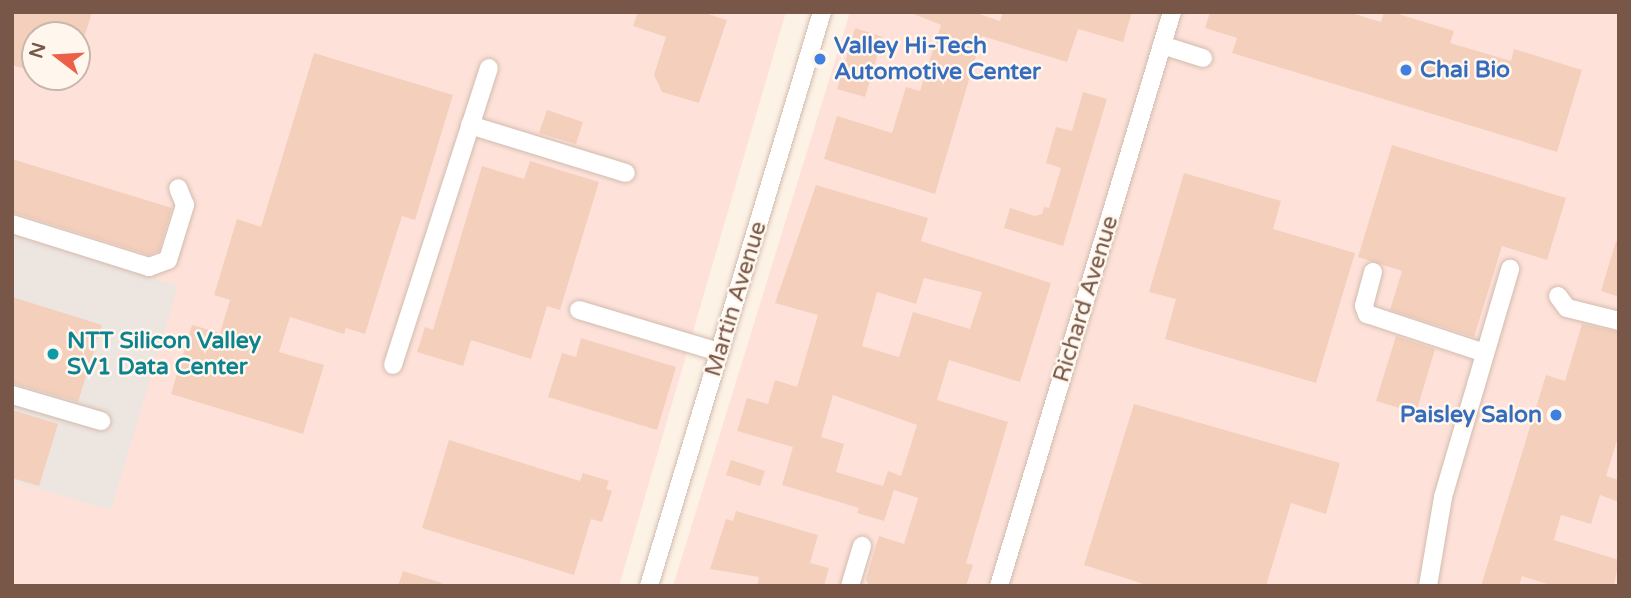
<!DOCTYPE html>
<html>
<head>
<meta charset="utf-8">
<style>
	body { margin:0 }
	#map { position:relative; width:1631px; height:598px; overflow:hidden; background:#fdf2e6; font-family:"Varela Round",sans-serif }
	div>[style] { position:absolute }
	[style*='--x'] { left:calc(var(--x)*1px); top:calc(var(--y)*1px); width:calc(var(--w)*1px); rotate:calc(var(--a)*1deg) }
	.commercial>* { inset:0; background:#fee2d9 }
	.industrial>* { inset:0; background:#ede5e0 }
	.building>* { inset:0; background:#f4cfbc }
	.roads { filter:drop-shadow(0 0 2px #d2bbae) drop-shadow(0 0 2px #d2bbae) }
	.minor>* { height:18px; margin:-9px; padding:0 9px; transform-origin:9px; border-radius:9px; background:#fff }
	.dots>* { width:19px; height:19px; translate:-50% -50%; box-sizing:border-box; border:4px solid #fff7ed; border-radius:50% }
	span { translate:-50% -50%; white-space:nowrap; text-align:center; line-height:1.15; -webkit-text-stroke:5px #fff7ed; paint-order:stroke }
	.shop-label { font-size:23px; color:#366cbe; font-weight:700 }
	.left { translate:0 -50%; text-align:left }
	.right { translate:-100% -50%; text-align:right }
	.street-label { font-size:23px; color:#785749 }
	.culture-label { font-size:23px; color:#0d838f; font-weight:700 }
	.frame { position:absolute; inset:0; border:14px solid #785749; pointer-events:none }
	.north { position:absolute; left:21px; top:21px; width:70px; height:70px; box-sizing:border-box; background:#fff7ed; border:2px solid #c9b7ab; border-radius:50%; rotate:287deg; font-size:19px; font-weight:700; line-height:28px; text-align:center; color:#785749 }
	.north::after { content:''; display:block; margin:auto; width:24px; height:32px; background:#eb6047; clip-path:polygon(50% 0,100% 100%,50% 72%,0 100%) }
</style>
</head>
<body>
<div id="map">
	<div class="commercial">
		<i style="clip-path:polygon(evenodd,12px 12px,786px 12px,619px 586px,12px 586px,12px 12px,35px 35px,77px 35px,77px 77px,35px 77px,35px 35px)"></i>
		<i style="clip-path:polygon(850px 12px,1619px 12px,1619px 586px,673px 586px)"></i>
	</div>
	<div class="industrial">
		<i style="clip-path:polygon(12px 235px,178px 286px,111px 510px,12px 481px)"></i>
	</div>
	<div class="building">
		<i style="clip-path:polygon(12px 12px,92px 12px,85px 35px,35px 35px,35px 72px,12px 65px)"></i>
		<i style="clip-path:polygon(638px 12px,702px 12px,727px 20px,699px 103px,662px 92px,654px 75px,666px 37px,633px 26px)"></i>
		<i style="clip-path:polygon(909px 12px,973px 12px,1000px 21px,1003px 12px,1132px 12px,1123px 42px,1078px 29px,1067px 62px,982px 36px,935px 194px,824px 159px,837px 116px,892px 133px,906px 87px,920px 91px,941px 25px)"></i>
		<i style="clip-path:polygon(1210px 12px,1348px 12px,1381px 22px,1384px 12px,1392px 12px,1454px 31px,1450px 43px,1511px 61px,1514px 49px,1582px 70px,1557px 152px,1232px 53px,1237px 38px,1205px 28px)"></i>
		<i style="clip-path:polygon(855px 28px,883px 37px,865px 97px,837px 89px)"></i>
		<i style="clip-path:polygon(314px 53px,453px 95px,415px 220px,402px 216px,365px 334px,346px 328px,344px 334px,290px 317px,279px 352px,324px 365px,303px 434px,171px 394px,192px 325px,220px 333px,230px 300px,214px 295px,237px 219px,261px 227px)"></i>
		<i style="clip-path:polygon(1083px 92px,1107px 99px,1063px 246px,1004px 228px,1010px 208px,1035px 216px,1042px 214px,1044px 207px,1049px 208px,1061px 168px,1046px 163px,1056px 127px,1072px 131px)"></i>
		<i style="clip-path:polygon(547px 110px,583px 122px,576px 144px,539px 133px)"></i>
		<i style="clip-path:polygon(1392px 145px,1566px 198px,1547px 260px,1502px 246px,1474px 337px,1390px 310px,1402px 271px,1358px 257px)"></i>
		<i style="clip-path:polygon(12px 159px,172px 208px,159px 251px,149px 255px,12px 212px)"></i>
		<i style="clip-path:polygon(530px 161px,599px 182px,560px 310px,547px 306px,531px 359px,471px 340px,463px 366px,417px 352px,425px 327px,433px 330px,482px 166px,524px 179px)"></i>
		<i style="clip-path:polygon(1184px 173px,1281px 201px,1273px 229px,1355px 253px,1316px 383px,1165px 339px,1176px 299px,1149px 292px)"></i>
		<i style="clip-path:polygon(evenodd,816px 185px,928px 218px,921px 241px,1051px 283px,1020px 382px,949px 360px,937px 400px,1008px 422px,966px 563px,973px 565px,966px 586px,869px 586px,866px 579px,879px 536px,904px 544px,918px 498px,894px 490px,884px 521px,857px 513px,859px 508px,782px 485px,793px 447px,737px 431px,747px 398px,768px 404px,775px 380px,797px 387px,818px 315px,775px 303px,816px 185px,924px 278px,982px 292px,970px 329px,913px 312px,899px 357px,862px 346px,877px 292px,916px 304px,924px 278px,816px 185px,833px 395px,917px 425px,901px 476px,888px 471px,883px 486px,836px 472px,844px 444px,821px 437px,833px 395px)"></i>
		<i style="clip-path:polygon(1616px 241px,1619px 242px,1619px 297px,1601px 291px)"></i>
		<i style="clip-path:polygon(12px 297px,102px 325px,78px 402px,12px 383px)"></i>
		<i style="clip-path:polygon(1582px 324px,1619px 332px,1619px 434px,1606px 476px,1619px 480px,1619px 502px,1600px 495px,1591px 524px,1561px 515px,1554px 540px,1619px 560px,1614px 586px,1553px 586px,1522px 576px,1519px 586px,1481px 586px,1546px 375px,1565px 381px)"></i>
		<i style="clip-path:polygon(1396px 336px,1435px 349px,1416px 413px,1376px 401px)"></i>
		<i style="clip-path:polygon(581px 338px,676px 367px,657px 430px,548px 397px,562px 353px,576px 357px)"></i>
		<i style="clip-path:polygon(1134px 404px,1340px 463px,1326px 514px,1291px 503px,1266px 586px,1150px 586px,1084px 565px)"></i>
		<i style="clip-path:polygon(12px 410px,58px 424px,39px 486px,12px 478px)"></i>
		<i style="clip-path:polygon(449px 440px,580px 481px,583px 473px,609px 481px,606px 489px,612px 491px,602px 522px,591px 519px,574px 575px,422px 528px)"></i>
		<i style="clip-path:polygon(731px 460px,765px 471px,760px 486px,726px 475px)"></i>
		<i style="clip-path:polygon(736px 511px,818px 535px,810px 563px,829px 568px,824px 586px,757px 586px,759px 577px,710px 569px,726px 519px,733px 521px)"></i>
		<i style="clip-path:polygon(403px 571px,442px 583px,442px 586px,398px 586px)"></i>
	</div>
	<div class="roads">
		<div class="minor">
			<i style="--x:1162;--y:45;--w:43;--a:17.6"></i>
			<i style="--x:470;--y:125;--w:163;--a:17.1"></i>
			<i style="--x:12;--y:224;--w:144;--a:17.4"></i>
			<i style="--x:149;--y:267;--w:20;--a:-20"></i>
			<i style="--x:168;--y:260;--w:58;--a:-72.8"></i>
			<i style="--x:185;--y:205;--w:18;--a:-112"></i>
			<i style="--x:1373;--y:272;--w:35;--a:105"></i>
			<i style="--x:1364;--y:306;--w:9;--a:69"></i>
			<i style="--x:1367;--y:314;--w:124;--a:18.3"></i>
			<i style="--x:1558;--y:296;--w:15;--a:53"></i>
			<i style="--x:1567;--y:308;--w:54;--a:14"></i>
			<i style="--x:579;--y:310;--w:146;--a:16.7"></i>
			<i style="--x:393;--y:365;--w:312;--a:-72.1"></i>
			<i style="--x:12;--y:395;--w:93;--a:16.3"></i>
			<i style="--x:649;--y:586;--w:600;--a:-73.23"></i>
			<i style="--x:850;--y:586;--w:42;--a:-73.3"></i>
			<i style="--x:999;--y:586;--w:600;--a:-73.23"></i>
			<i style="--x:1428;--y:586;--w:90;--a:-80.4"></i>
			<i style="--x:1443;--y:497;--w:238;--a:-73.6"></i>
		</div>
	</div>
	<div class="dots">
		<i style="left:820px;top:59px;background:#3f7fe0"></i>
		<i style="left:1406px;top:70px;background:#3f7fe0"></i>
		<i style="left:53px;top:354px;background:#0f9aa8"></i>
		<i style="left:1556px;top:415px;background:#3f7fe0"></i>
	</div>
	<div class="shop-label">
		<span class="left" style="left:834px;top:59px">Valley Hi-Tech<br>Automotive Center</span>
		<span class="left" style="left:1420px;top:70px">Chai Bio</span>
		<span class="right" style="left:1542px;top:415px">Paisley Salon</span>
	</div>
	<div class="street-label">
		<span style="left:736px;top:299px;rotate:-73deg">Martin Avenue</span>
		<span style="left:1086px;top:299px;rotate:-73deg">Richard Avenue</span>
	</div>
	<div class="culture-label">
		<span class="left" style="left:67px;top:354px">NTT Silicon Valley<br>SV1 Data Center</span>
	</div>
	<div class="frame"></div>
	<div class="north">N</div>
</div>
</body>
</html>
